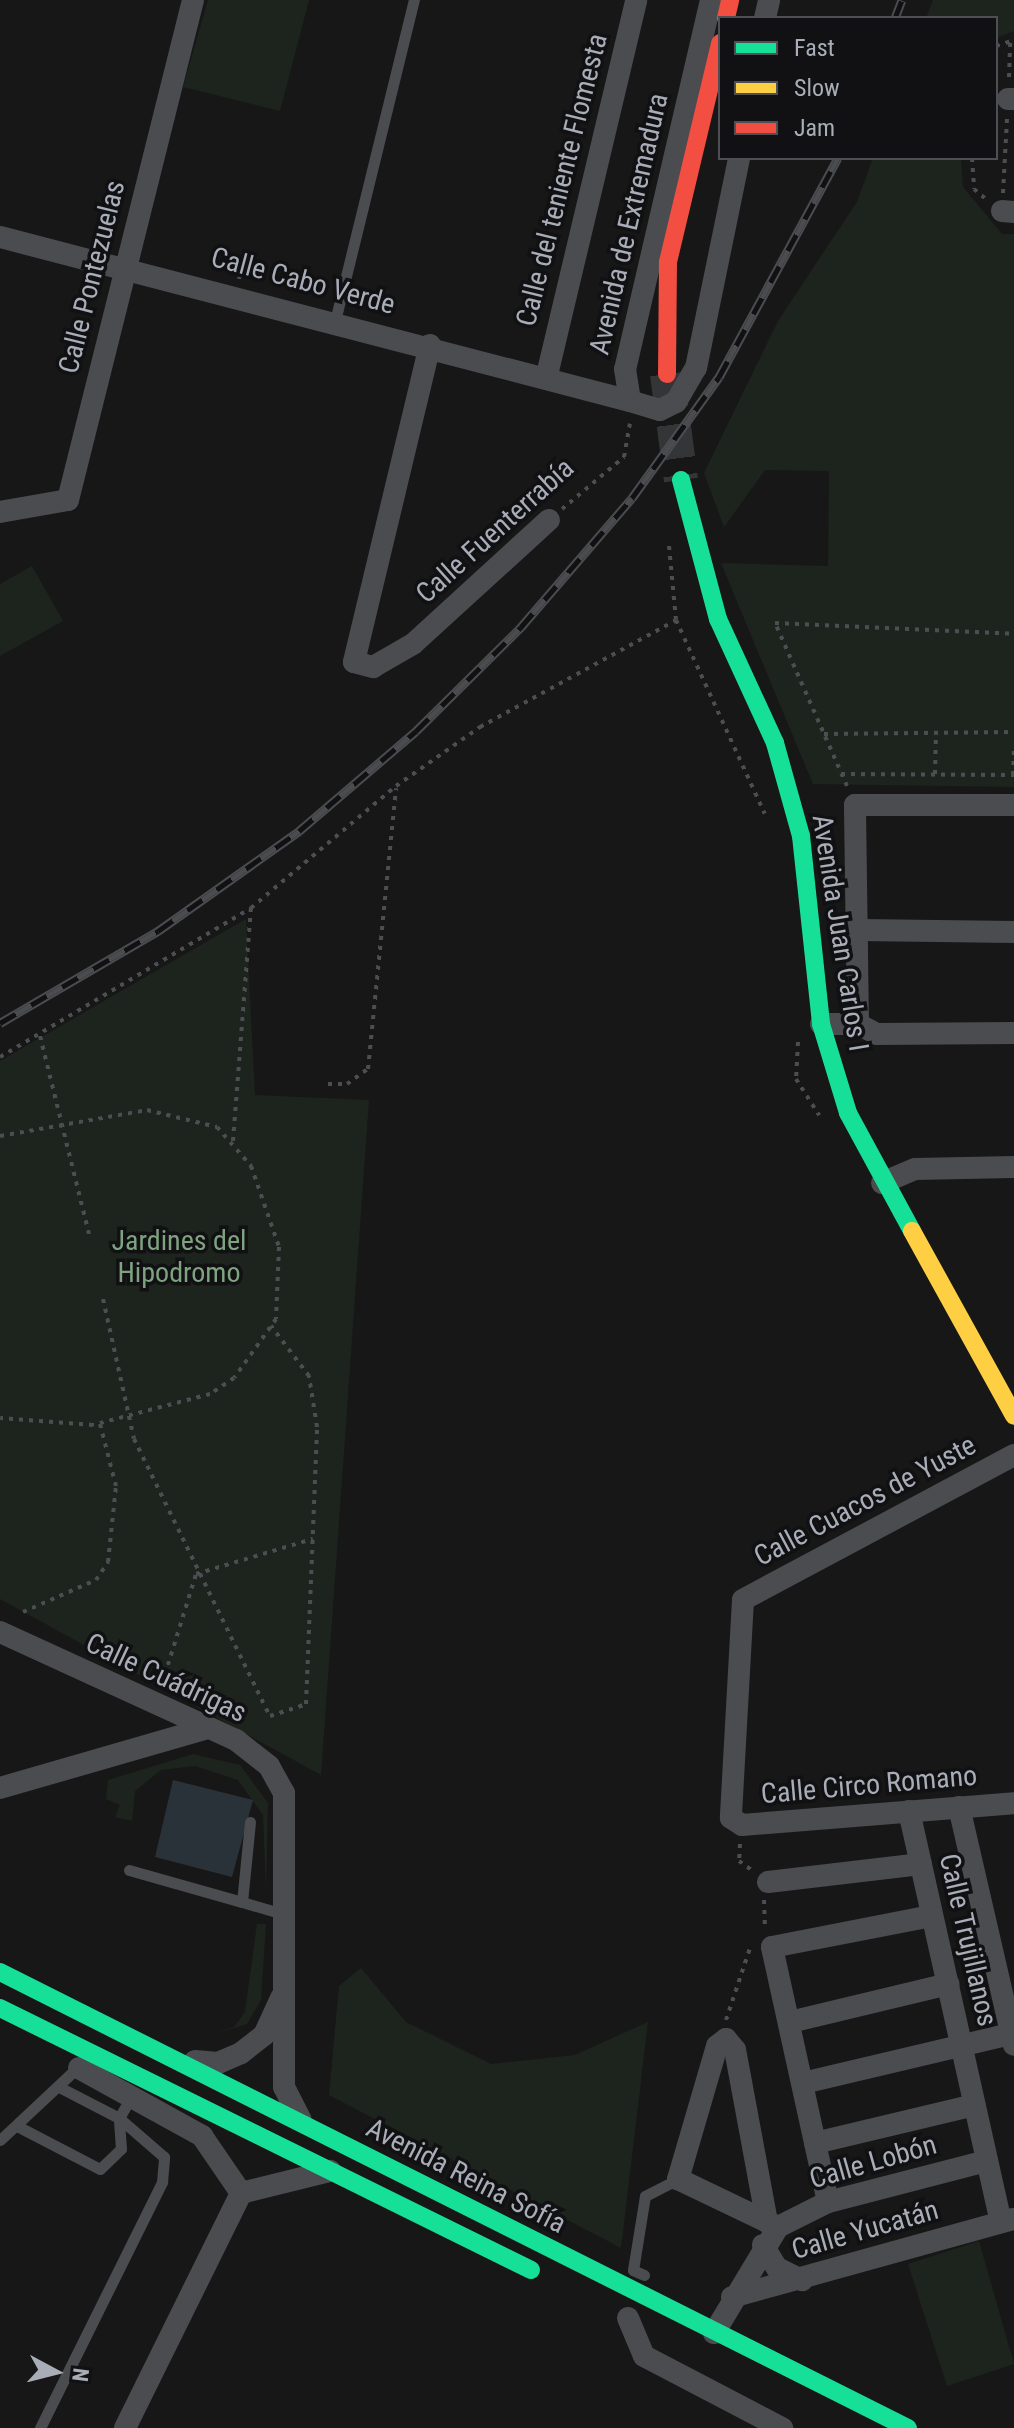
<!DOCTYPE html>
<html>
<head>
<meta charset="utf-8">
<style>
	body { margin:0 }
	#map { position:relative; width:1014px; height:2428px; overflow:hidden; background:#171717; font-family:"Roboto Condensed",sans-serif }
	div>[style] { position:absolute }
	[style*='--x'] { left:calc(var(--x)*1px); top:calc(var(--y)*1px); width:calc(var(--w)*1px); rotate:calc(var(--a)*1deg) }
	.green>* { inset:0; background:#1d241e }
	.water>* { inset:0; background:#2a3239 }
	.primary-tunnel>* { height:34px; margin-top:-17px; transform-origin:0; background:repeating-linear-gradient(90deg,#343537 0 34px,transparent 0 51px) }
	.path>* { height:4px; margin-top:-2px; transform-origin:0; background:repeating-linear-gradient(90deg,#4d4e52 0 4px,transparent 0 10px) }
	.lane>* { height:11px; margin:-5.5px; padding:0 5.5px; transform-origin:5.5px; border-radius:5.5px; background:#4b4c50 }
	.street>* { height:22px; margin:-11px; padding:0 11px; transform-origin:11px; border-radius:11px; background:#4b4c50 }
	.fast>* { height:18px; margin:-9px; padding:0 9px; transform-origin:9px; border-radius:9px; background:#16e098 }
	.slow>* { height:18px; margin:-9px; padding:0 9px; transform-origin:9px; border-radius:9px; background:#ffcf43 }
	.jam>* { height:18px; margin:-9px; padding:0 9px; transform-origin:9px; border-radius:9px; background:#f24e42 }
	.rail>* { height:9px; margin-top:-4.5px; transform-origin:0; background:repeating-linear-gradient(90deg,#111113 0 18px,#4b4c4f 0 36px); box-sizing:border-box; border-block:2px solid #4b4c4f }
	span { translate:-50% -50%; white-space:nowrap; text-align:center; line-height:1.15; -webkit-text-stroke:7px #111113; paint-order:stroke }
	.street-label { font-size:28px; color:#a8adb8 }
	.park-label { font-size:28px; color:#7fa381 }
	.legend { position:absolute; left:718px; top:16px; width:280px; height:144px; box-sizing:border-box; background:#111113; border:2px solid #4d4f55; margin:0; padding:10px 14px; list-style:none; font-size:24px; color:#a8adb8 }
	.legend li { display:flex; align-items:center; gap:16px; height:40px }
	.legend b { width:40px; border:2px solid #4d4f55 }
	.north { position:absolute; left:16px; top:2332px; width:80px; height:80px; -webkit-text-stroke:6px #111113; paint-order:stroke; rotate:97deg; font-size:22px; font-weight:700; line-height:32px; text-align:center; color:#a8adb8 }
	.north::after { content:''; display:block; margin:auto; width:28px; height:36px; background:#a8adb8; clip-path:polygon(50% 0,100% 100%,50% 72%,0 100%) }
</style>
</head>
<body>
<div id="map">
	<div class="green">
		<i style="clip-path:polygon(208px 0,309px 0,280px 111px,183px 87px)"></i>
		<i style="clip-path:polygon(933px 0,1014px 0,1014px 31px,996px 38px,996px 18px,926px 18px)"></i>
		<i style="clip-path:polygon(873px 158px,961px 158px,963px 187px,1002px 234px,1014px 234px,1014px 787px,813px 784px,721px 563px,828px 566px,829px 471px,765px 470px,724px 527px,704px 473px,778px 321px,857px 202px)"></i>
		<i style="clip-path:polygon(32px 566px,63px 621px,0 656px,0 584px)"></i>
		<i style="clip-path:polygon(246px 919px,255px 1095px,369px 1100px,321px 1775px,0 1599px,0 1061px)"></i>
		<i style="clip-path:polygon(193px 1754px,240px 1765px,268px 1803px,266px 1894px,263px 1815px,238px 1780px,195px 1766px,161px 1770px,135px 1791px,132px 1821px,115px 1817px,120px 1805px,106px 1799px,108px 1780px)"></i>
		<i style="clip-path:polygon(257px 1924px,266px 1924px,261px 2000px,247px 2024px,211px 2035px,234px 2027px,245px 2012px)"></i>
		<i style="clip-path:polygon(361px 1968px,406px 2022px,491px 2064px,575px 2055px,648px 2022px,621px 2248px,329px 2095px,339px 1986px)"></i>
		<i style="clip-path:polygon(979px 2241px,1014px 2364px,947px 2386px,908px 2264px)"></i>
	</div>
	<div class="water">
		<i style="clip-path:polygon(173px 1780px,253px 1800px,232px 1877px,155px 1857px)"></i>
	</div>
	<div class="primary-tunnel">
		<i style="--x:667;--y:374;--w:107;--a:82.5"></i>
	</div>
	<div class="path">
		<i style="--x:996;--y:46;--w:19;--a:-18"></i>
		<i style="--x:1009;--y:77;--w:37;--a:-88"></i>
		<i style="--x:972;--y:158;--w:31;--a:86"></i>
		<i style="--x:974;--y:189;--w:17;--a:40"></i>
		<i style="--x:1003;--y:193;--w:75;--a:-86.9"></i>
		<i style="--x:239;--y:279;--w:26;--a:-74"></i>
		<i style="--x:562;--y:509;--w:81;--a:-40"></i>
		<i style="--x:624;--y:457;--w:34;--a:-80"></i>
		<i style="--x:669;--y:546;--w:74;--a:84.6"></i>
		<i style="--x:676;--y:620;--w:213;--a:65.4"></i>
		<i style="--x:824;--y:734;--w:190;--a:-0.6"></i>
		<i style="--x:841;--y:774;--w:173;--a:0.3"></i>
		<i style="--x:935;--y:774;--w:41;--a:-88.6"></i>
		<i style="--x:1013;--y:775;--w:25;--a:-88"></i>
		<i style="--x:847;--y:786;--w:178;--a:-113.8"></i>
		<i style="--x:775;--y:623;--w:239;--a:2.6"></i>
		<i style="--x:40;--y:1036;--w:204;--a:76.1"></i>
		<i style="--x:798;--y:1042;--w:37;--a:93"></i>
		<i style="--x:796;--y:1079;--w:43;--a:57.4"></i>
		<i style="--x:0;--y:1057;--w:292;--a:-30.7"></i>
		<i style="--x:251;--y:908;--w:189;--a:-40.1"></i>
		<i style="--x:396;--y:786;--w:103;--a:-35.1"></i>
		<i style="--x:480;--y:727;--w:223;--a:-28.6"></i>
		<i style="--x:328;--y:1084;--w:19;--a:0"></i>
		<i style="--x:347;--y:1084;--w:26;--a:-36"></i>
		<i style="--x:368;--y:1069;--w:282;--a:-84.3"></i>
		<i style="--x:0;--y:1136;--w:149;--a:-10"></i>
		<i style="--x:147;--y:1110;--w:72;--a:13.7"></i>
		<i style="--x:217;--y:1127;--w:52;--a:48.9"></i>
		<i style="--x:251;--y:1166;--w:86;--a:70.9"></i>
		<i style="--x:279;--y:1247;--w:72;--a:92.4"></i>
		<i style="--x:276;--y:1319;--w:72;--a:125.4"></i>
		<i style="--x:234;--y:1378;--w:29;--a:146"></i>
		<i style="--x:210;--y:1394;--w:121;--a:165.2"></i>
		<i style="--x:93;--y:1425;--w:93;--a:-175.7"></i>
		<i style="--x:233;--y:1141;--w:234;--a:-85.6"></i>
		<i style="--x:103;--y:1299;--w:143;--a:77.5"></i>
		<i style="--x:134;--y:1439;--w:309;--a:63.9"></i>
		<i style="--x:270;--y:1716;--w:38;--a:-18"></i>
		<i style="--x:306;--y:1704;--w:277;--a:-87.7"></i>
		<i style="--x:317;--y:1427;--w:52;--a:-98.9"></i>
		<i style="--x:309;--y:1376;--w:63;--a:-127.2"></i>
		<i style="--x:23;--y:1612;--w:80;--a:-23.7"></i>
		<i style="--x:96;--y:1580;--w:22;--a:-56"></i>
		<i style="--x:108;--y:1562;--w:76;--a:-84"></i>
		<i style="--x:116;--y:1486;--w:64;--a:-104.5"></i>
		<i style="--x:162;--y:1684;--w:115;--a:-72.8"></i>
		<i style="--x:196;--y:1574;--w:122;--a:-16.7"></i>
		<i style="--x:740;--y:1844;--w:17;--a:93"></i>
		<i style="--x:739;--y:1861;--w:17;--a:36"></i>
		<i style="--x:764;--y:1900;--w:30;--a:88"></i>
		<i style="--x:726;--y:2020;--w:79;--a:-71.6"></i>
	</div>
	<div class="lane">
		<i style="--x:335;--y:321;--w:331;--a:-76.2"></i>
		<i style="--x:250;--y:1822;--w:80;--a:95.7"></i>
		<i style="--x:242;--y:1902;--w:43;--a:16.3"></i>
		<i style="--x:129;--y:1870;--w:117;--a:15.8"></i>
		<i style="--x:17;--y:2126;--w:93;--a:27.4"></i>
		<i style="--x:100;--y:2169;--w:29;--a:-44"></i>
		<i style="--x:121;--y:2149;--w:31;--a:-94"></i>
		<i style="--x:119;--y:2118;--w:65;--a:-152.7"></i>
		<i style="--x:0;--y:2140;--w:107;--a:-43.1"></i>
		<i style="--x:644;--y:2275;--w:12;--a:-156"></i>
		<i style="--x:633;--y:2270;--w:75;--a:-80.8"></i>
		<i style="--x:645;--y:2196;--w:37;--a:-27"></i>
		<i style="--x:40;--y:2428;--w:275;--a:-63.6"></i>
		<i style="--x:162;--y:2182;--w:25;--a:-85"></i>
		<i style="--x:164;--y:2157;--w:60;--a:-139.1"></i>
		<i style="--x:119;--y:2118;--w:24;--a:-60"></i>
	</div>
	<div class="street">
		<i style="--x:711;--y:0;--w:379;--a:103.1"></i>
		<i style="--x:625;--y:369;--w:32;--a:81"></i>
		<i style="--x:630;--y:401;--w:31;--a:17"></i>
		<i style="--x:660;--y:410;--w:18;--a:-27"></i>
		<i style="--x:676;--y:402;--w:39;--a:-60"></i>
		<i style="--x:696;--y:368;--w:214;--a:-78.4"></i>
		<i style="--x:765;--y:18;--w:18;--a:-77"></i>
		<i style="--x:1008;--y:99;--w:6;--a:0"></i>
		<i style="--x:1002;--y:211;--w:12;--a:5"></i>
		<i style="--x:0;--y:237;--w:651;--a:14.59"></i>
		<i style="--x:430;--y:345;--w:326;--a:103.5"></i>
		<i style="--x:354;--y:662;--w:20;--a:15"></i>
		<i style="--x:373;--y:667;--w:46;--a:-29.9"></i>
		<i style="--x:413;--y:644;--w:184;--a:-42.4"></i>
		<i style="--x:547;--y:375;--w:385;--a:-76.6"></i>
		<i style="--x:0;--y:512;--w:69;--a:-10"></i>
		<i style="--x:68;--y:500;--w:515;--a:-75.96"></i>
		<i style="--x:860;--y:930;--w:154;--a:0.7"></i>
		<i style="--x:821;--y:1024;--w:37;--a:0"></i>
		<i style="--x:858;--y:1024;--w:21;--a:28"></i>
		<i style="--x:877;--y:1034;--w:137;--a:-0.4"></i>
		<i style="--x:858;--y:1024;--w:219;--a:-90.8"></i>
		<i style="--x:855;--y:805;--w:159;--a:0"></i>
		<i style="--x:882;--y:1183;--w:36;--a:-23"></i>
		<i style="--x:915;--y:1169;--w:99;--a:-1.2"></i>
		<i style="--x:1014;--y:1455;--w:307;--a:151.9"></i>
		<i style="--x:743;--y:1600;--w:218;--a:93.2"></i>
		<i style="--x:731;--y:1818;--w:13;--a:32"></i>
		<i style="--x:742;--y:1825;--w:273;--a:-4.6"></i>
		<i style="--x:0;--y:1632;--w:260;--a:24.6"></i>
		<i style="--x:236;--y:1740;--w:42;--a:38.2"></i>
		<i style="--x:269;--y:1766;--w:31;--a:61"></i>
		<i style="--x:284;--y:1793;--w:294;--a:90"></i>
		<i style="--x:284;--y:2087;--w:37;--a:63"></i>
		<i style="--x:0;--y:1788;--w:213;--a:-16.1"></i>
		<i style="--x:959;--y:1807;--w:244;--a:77"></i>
		<i style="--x:909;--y:1811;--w:420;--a:77.4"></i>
		<i style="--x:768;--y:1882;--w:154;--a:-6.7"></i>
		<i style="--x:790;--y:2022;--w:163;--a:-13.5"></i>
		<i style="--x:195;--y:2061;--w:23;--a:5"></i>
		<i style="--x:218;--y:2063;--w:25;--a:-23"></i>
		<i style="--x:241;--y:2053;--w:29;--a:-38"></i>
		<i style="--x:264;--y:2035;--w:41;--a:-65.3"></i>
		<i style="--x:79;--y:2068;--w:141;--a:28.9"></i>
		<i style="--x:202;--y:2136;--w:69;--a:55.6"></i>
		<i style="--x:241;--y:2193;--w:92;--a:-13.9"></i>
		<i style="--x:803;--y:2083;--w:217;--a:-13.3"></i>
		<i style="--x:815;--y:2143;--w:164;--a:-13.4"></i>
		<i style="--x:828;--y:2202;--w:261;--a:-102.4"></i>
		<i style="--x:772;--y:1947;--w:163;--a:-11"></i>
		<i style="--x:767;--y:2222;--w:175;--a:-100.5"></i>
		<i style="--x:735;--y:2050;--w:14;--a:-129"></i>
		<i style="--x:726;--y:2039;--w:11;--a:142"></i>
		<i style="--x:717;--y:2046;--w:139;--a:106.3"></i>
		<i style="--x:678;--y:2179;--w:111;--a:25.6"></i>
		<i style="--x:763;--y:2245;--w:27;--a:59"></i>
		<i style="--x:777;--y:2268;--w:28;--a:26"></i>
		<i style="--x:732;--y:2297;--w:292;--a:-15.5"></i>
		<i style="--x:628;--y:2318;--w:41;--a:67.2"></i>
		<i style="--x:644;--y:2356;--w:156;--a:27.6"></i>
		<i style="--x:714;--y:2333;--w:124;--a:-58.9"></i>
		<i style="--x:778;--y:2227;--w:56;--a:-26.6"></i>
		<i style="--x:828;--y:2202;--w:164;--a:-14.5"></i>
		<i style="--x:125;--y:2428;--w:262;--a:-63.7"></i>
	</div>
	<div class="fast">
		<i style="--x:681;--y:480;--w:144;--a:75.1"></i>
		<i style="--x:718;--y:619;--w:136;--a:65.3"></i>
		<i style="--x:775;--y:743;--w:97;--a:74.4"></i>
		<i style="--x:801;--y:836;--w:189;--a:83.9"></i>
		<i style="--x:821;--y:1024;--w:93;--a:73.1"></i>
		<i style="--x:848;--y:1113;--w:134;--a:61.5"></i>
		<i style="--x:0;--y:1972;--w:1016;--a:26.67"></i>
		<i style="--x:0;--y:2008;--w:592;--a:26.26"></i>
	</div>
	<div class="slow">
		<i style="--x:912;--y:1231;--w:211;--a:61.1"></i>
	</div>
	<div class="jam">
		<i style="--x:726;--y:18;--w:18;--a:-77"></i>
		<i style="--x:667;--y:374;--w:112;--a:-89.5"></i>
		<i style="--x:668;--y:262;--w:225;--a:-76.6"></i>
	</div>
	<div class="rail">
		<i style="--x:895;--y:18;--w:19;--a:-69"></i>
		<i style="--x:0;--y:1023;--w:183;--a:-30.2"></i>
		<i style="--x:158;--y:931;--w:173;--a:-35.3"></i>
		<i style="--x:299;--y:831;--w:154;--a:-40.5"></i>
		<i style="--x:416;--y:731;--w:148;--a:-44.7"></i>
		<i style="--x:521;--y:627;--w:170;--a:-49.3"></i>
		<i style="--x:632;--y:498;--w:149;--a:-54.3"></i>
		<i style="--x:719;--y:377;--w:249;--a:-61.5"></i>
	</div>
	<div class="street-label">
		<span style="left:562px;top:180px;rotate:-76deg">Calle del teniente Flomesta</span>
		<span style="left:629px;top:224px;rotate:-77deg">Avenida de Extremadura</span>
		<span style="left:92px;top:277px;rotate:-76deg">Calle Pontezuelas</span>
		<span style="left:303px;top:281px;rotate:15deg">Calle Cabo Verde</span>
		<span style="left:495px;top:531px;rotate:-42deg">Calle Fuenterrabía</span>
		<span style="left:840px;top:933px;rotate:81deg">Avenida Juan Carlos I</span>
		<span style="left:865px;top:1501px;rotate:-28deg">Calle Cuacos de Yuste</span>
		<span style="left:166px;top:1678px;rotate:25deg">Calle Cuádrigas</span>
		<span style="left:869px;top:1785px;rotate:-5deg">Calle Circo Romano</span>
		<span style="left:968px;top:1940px;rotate:77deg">Calle Trujillanos</span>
		<span style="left:873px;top:2162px;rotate:-16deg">Calle Lobón</span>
		<span style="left:466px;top:2176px;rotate:27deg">Avenida Reina Sofía</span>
		<span style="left:865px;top:2230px;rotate:-16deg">Calle Yucatán</span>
	</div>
	<div class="park-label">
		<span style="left:179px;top:1257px">Jardines del<br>Hipodromo</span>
	</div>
	<ul class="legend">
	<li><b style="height:10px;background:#16e098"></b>Fast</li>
	<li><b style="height:10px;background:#ffcf43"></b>Slow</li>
	<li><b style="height:10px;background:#f24e42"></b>Jam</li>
	</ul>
	<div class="north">N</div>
</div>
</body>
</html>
